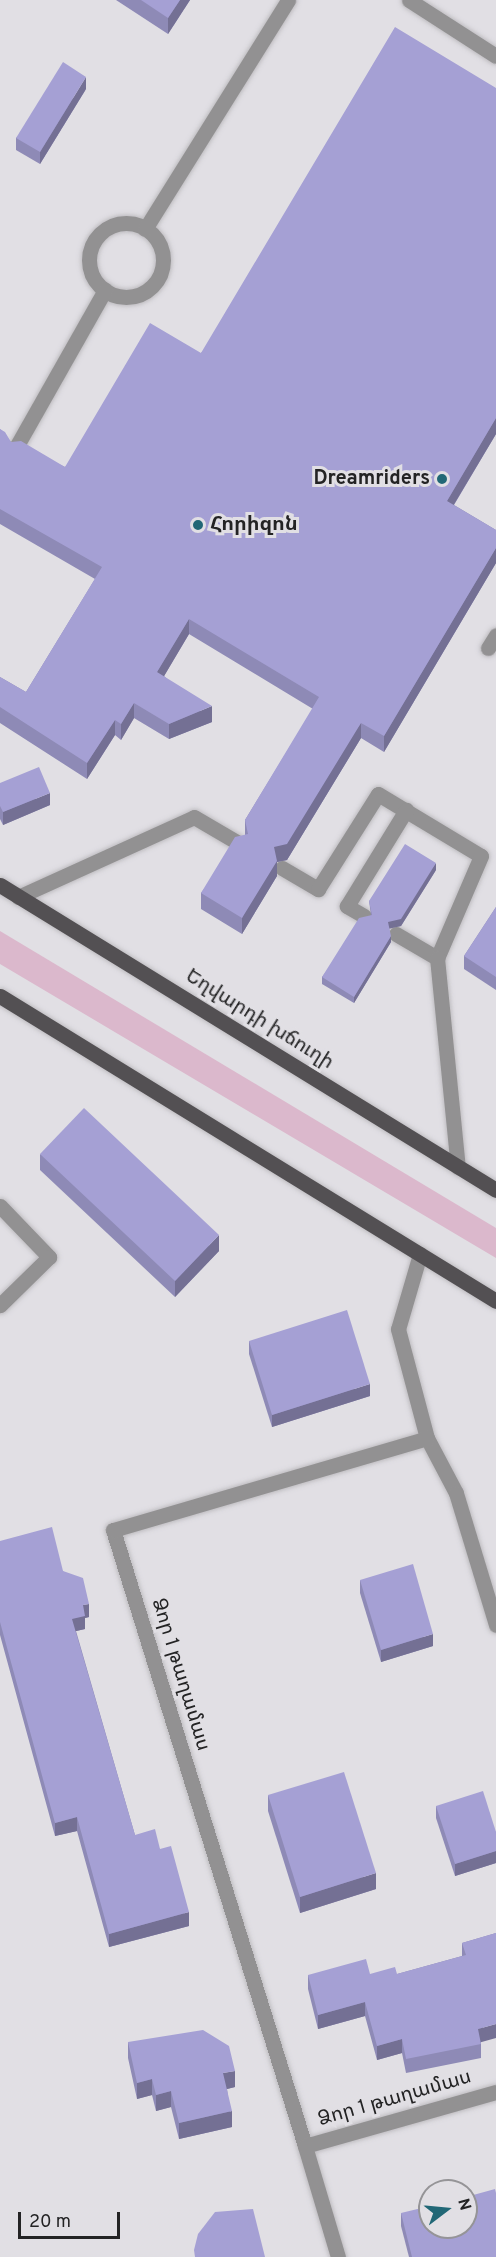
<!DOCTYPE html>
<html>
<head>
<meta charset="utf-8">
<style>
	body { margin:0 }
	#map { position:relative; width:496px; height:2257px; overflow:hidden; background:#e1dfe4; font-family:Overpass,"Noto Sans Armenian",sans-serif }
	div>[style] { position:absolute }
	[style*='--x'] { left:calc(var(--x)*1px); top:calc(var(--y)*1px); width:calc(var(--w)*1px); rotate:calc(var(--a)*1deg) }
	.green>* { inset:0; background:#dbb8cc }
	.roads { filter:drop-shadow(0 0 2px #bfbdc1) drop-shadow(0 0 2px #bfbdc1) }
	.minor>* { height:15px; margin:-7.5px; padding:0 7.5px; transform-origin:7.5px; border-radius:7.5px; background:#929192 }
	.minor>.ring { margin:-7.5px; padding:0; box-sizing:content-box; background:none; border:15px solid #929192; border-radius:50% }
	.major>* { height:15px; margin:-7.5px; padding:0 7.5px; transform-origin:7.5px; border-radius:7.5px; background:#535053 }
	.wall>* { inset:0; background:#8e8ab6 }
	.shaded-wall>* { inset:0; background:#747094 }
	.building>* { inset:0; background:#a5a0d4 }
	.dots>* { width:16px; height:16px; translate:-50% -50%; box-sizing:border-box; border:3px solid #e1dfe4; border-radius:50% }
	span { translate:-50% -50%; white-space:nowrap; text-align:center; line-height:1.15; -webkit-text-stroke:6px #e1dfe4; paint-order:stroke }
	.poi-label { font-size:20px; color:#232324; font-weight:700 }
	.right { translate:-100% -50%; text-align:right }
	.left { translate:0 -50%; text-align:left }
	.street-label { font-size:20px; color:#232324 }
	.north { position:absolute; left:418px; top:2179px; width:60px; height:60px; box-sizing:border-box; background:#e1dfe4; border:2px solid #959497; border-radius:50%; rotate:74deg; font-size:16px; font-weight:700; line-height:24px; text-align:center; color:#232324 }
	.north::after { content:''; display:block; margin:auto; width:21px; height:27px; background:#216776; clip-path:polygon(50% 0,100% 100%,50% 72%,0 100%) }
	.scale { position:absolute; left:18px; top:2212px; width:102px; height:27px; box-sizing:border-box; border:3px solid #232324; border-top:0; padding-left:8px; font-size:18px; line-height:21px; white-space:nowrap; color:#232324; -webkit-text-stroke:4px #e1dfe4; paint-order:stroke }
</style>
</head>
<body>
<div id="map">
	<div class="green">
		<i style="clip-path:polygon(0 931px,496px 1228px,496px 1258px,0 964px)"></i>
	</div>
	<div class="roads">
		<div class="minor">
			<i style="--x:409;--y:0;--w:103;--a:32.8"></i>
			<i class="ring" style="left:89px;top:223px;width:59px;height:59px"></i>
			<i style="--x:145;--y:229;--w:270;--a:-58"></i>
			<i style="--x:15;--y:449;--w:183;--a:-60.5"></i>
			<i style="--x:488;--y:648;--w:15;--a:-58"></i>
			<i style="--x:282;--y:868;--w:42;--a:30.3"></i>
			<i style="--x:318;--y:889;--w:112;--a:-57.7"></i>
			<i style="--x:378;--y:794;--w:120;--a:31"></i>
			<i style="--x:481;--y:856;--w:111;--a:113.3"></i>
			<i style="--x:18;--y:897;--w:193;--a:-24.4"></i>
			<i style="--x:194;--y:817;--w:53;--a:30.4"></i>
			<i style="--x:364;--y:916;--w:20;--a:-150"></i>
			<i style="--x:347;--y:906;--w:113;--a:-58.4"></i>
			<i style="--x:396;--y:934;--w:48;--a:30.3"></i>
			<i style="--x:437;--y:958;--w:210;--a:84.3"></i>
			<i style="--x:0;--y:1206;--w:71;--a:46.1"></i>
			<i style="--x:49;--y:1257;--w:69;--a:135.6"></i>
			<i style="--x:420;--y:1254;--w:78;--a:106.3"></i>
			<i style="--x:398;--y:1329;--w:113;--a:75.1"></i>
			<i style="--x:427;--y:1438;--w:62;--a:62.2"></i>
			<i style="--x:456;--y:1493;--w:138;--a:73.1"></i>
			<i style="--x:305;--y:2146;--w:645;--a:-107.31"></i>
			<i style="--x:113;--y:1530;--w:327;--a:-16.3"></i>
			<i style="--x:338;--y:2257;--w:116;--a:-106.6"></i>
			<i style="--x:305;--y:2146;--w:198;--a:-15.8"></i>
		</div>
		<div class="major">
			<i style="--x:0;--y:885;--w:582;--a:31.59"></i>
			<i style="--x:0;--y:996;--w:582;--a:31.59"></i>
		</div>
	</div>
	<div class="wall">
		<i style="clip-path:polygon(116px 0,190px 0,168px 34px)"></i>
		<i style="clip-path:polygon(496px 88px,496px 434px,454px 505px,496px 530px,496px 563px,384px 752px,361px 738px,287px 860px,277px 862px,277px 876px,242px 934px,201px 909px,201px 893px,245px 835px,245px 820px,313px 709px,189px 634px,164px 676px,212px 722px,169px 739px,134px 718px,121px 740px,115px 735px,87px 779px,0 723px,0 677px,26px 692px,95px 579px,0 524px,0 429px,11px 442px,65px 467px,201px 353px)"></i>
		<i style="clip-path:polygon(86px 89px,40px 164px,16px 150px,16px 138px)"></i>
		<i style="clip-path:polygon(0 783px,50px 805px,3px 825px,0 819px)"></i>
		<i style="clip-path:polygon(436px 870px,401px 926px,389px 928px,391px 942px,354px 1003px,322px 984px,322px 977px,371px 915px,369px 901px)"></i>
		<i style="clip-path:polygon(496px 907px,496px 990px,464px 969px,464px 956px)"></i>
		<i style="clip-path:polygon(40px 1154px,219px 1251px,175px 1297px,40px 1170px)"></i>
		<i style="clip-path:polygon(249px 1341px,370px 1396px,272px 1427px,249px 1354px)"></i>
		<i style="clip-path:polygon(0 1541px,63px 1571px,89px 1617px,85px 1618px,85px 1629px,76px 1631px,135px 1835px,160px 1849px,189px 1926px,109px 1947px,77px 1831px,55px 1836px,0 1635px)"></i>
		<i style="clip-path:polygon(360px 1580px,433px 1646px,381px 1662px,360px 1593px)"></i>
		<i style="clip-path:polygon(268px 1795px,376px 1889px,300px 1913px,268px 1811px)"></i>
		<i style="clip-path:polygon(436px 1806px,496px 1832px,496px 1863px,455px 1876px,436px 1818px)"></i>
		<i style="clip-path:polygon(496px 1933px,481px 2042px,481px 2058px,406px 2073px,402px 2053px,377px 2060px,365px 2016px,318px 2029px,308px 1989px,308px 1975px,397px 1974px,462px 1956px,462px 1943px)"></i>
		<i style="clip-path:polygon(128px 2042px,235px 2087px,227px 2089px,232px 2127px,179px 2139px,171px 2107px,156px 2111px,152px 2095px,137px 2099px,128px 2058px)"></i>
		<i style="clip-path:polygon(401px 2213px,496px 2257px,409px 2257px,401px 2226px)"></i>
	</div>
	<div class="shaded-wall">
		<i style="clip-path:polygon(180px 0,190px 0,168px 34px,168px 18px)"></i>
		<i style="clip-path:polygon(86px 77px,86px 89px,40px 164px,40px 152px)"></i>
		<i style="clip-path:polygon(496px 418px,496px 434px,447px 516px,447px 501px)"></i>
		<i style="clip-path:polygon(496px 548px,496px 563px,384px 752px,384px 736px)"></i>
		<i style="clip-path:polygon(189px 619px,189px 634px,157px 688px,157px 672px)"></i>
		<i style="clip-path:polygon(134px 703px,134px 718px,121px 740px,121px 724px)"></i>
		<i style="clip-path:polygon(212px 706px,212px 722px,169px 739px,169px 724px)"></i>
		<i style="clip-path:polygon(115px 720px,115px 735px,87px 779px,87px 763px)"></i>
		<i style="clip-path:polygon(361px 723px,361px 738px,287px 860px,277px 862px,277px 876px,242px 934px,242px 918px,274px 847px)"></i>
		<i style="clip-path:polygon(50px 793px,50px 805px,3px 825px,3px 812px)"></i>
		<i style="clip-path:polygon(436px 863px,436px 870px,401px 926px,388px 929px,388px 922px)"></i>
		<i style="clip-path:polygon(391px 936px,391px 942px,354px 1003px,354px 997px)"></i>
		<i style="clip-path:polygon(219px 1235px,219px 1251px,175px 1297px,175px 1281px)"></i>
		<i style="clip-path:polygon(370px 1384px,370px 1396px,272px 1427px,272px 1415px)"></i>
		<i style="clip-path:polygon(89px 1604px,89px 1617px,85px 1618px,85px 1629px,72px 1632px,72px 1619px,83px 1605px)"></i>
		<i style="clip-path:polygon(433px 1634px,433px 1646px,381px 1662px,381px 1650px)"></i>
		<i style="clip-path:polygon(77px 1817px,77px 1831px,55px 1836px,55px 1823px)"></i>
		<i style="clip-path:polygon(496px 1851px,496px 1863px,455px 1876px,455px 1864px)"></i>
		<i style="clip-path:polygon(376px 1873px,376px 1889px,300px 1913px,300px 1897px)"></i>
		<i style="clip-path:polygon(189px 1912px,189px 1926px,109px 1947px,109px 1934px)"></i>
		<i style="clip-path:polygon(365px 2002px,365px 2016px,318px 2029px,318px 2015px)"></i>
		<i style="clip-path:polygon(496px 2024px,496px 2038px,478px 2043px,478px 2029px)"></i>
		<i style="clip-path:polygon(402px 2039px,402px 2053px,377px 2060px,377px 2046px)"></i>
		<i style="clip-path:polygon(235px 2071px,235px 2087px,223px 2090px,223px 2073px)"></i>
		<i style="clip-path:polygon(152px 2079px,152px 2095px,137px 2099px,137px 2083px)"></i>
		<i style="clip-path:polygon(171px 2091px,171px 2107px,156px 2111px,156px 2095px)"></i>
		<i style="clip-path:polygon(232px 2111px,232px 2127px,179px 2139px,179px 2123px)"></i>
	</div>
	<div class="building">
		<i style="clip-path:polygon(141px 0,180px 0,168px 18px)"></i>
		<i style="clip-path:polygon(395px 27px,496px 88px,496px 418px,447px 501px,496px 530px,496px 548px,384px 736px,361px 723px,287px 844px,274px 847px,277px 861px,242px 918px,201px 893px,235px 837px,248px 834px,245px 820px,319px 697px,189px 619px,157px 672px,212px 706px,169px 724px,134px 703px,121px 724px,115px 720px,87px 763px,0 707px,0 677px,26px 692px,102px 567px,0 509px,0 429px,5px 432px,11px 442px,21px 441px,65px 467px,150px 323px,201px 353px)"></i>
		<i style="clip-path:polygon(63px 62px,86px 77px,40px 152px,16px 138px)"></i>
		<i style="clip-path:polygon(39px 767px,50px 793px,3px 812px,0 806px,0 783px)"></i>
		<i style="clip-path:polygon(405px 844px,436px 863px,401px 919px,388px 922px,391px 936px,354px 997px,322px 977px,359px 918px,372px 915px,369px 901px)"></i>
		<i style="clip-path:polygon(496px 907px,496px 977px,464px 956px)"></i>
		<i style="clip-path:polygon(84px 1108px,219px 1235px,175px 1281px,40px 1154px)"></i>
		<i style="clip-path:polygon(347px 1310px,370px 1384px,272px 1415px,249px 1341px)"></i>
		<i style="clip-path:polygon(52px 1527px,63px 1571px,83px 1578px,89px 1604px,83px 1605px,85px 1616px,72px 1619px,135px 1835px,155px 1829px,160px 1849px,171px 1846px,189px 1912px,109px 1934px,77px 1817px,55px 1823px,0 1622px,0 1541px)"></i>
		<i style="clip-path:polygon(413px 1564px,433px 1634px,381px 1650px,360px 1580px)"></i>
		<i style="clip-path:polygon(344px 1772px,376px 1873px,300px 1897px,268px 1795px)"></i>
		<i style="clip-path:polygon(483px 1791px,496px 1832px,496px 1851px,455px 1864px,436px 1806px)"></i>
		<i style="clip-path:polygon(496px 1933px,496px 2024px,478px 2029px,481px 2044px,406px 2059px,402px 2039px,377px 2046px,365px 2002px,318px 2015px,308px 1975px,366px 1959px,370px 1974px,395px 1967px,397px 1974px,466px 1955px,462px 1943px)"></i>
		<i style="clip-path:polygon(203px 2030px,229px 2046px,235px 2071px,223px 2073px,232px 2111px,179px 2123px,171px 2091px,156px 2095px,152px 2079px,137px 2083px,128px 2042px)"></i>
		<i style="clip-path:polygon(495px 2189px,496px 2193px,496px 2257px,412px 2257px,401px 2213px,430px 2206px,430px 2227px,466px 2227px,466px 2197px)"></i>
		<i style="clip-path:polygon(253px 2209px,265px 2257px,195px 2257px,194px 2250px,198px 2234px,215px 2212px)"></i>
	</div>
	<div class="dots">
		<i style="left:442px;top:479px;background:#216776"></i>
		<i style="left:198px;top:525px;background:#216776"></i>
	</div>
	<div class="poi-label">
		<span class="right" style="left:430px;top:479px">Dreamriders</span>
		<span class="left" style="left:210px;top:525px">Հորիզոն</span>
	</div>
	<div class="street-label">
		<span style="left:259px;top:1020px;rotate:32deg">Եղվարդի խճուղի</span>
		<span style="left:180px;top:1675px;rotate:73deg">Ձոր 1 թաղամաս</span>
		<span style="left:395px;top:2099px;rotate:-16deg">Ձոր 1 թաղամաս</span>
	</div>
	<div class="north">N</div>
	<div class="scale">20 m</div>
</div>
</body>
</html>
